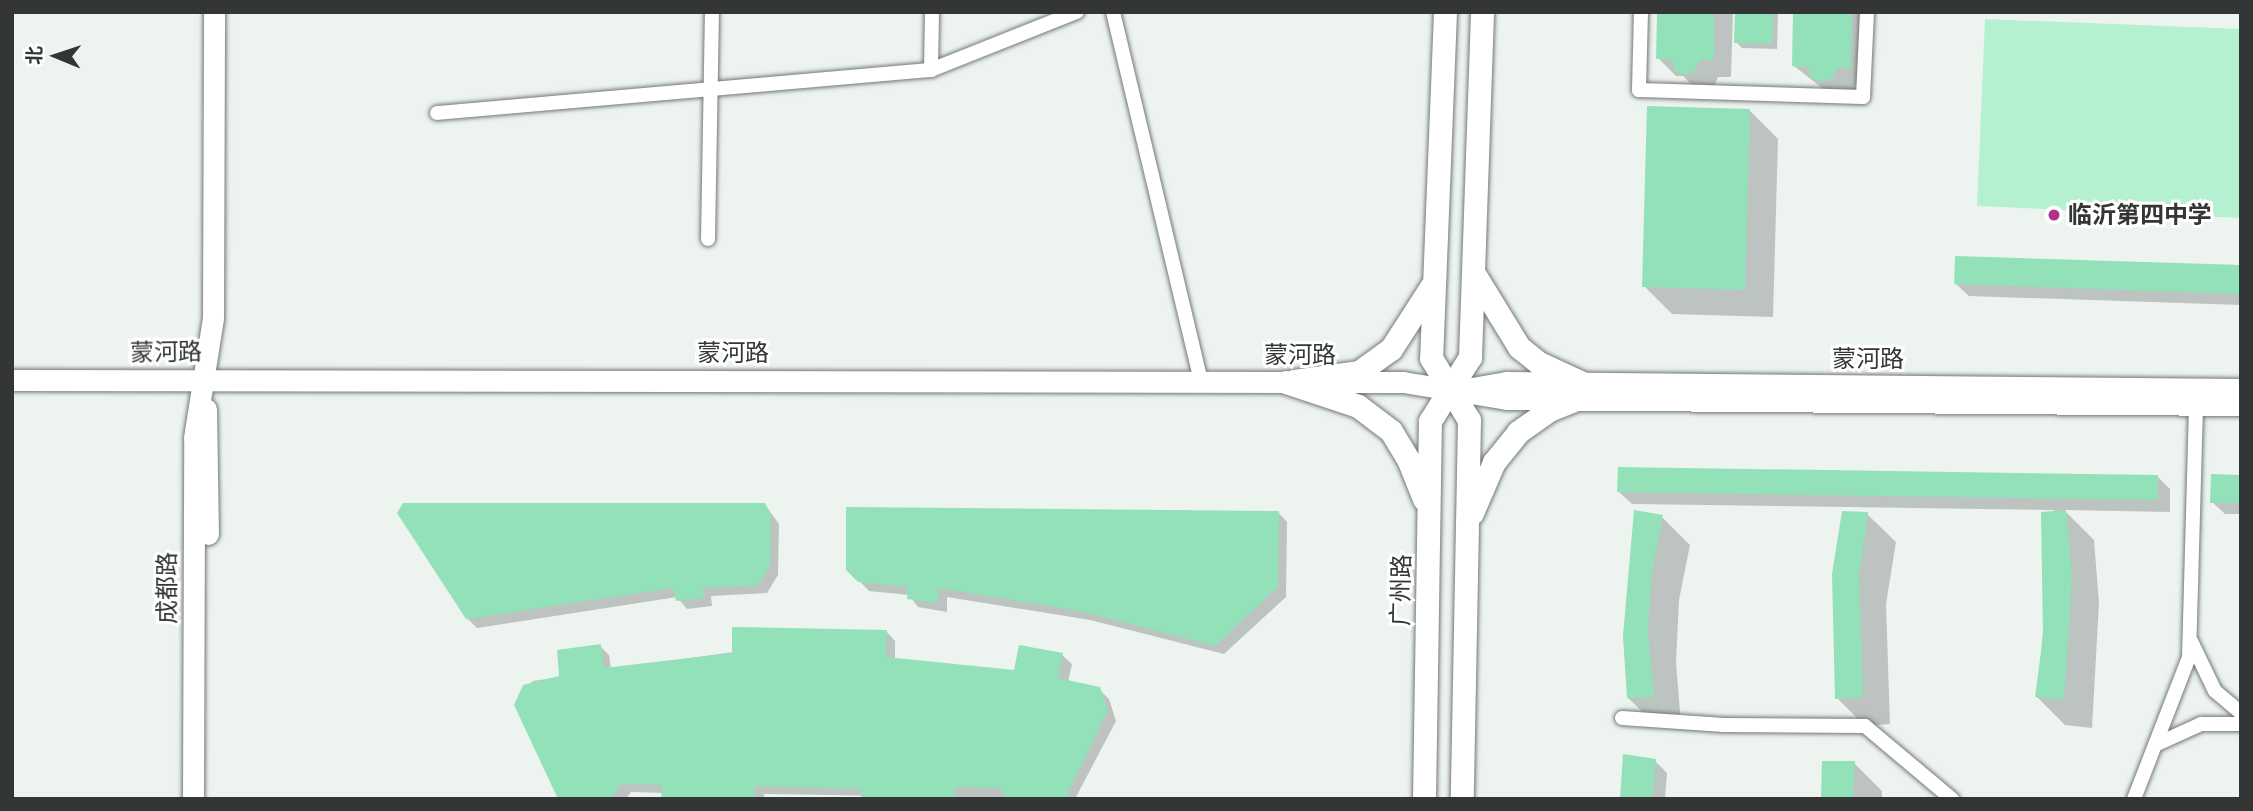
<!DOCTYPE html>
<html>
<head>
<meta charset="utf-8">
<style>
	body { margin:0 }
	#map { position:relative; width:2253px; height:811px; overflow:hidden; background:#edf4f0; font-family:Figtree,"Noto Sans SC",sans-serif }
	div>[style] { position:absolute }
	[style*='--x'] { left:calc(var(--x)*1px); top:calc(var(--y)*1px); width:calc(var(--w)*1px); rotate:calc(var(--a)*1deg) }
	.green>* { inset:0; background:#b5f1d1 }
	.shadow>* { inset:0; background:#0003 }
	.building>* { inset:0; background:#93e1b9 }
	.roads { filter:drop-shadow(0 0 2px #737976) drop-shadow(0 0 2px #737976) }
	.street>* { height:14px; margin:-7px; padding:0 7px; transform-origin:7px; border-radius:7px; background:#fff }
	.secondary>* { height:21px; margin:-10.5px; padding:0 10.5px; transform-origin:10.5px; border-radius:10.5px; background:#fff }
	.primary>* { height:23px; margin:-11.5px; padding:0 11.5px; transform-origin:11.5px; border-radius:11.5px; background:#fff }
	.dots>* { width:19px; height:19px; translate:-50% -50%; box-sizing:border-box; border:4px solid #fff; border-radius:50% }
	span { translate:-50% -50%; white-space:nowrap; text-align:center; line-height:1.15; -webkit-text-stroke:6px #fff; paint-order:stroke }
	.poi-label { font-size:24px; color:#333635; font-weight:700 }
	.left { translate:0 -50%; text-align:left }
	.street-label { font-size:24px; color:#333635 }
	.frame { position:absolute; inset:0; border:14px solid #333635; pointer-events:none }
	.north { position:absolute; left:21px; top:21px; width:70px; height:70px; -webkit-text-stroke:5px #fff; paint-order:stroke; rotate:272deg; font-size:19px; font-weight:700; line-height:28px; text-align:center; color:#333635 }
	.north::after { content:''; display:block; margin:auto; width:24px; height:32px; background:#333635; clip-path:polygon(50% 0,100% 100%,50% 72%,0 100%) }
</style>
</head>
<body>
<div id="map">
	<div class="green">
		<i style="clip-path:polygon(1985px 19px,2241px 29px,2241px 218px,1977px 206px)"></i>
	</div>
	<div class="shadow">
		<i style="clip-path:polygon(1659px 12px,1733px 12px,1731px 77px,1718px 77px,1713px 89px,1695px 88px,1683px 76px,1676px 76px,1658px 58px)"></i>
		<i style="clip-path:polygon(1737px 12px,1778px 12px,1777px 49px,1742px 48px,1736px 42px)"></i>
		<i style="clip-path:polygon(1795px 12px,1870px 12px,1868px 85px,1855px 85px,1850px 96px,1831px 95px,1794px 66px)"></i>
		<i style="clip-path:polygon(1750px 111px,1778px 139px,1773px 317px,1672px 314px,1644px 286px)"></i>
		<i style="clip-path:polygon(2241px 267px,2241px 305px,1969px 296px,1956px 284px)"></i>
		<i style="clip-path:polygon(2241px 476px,2241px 514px,2225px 514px,2212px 502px)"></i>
		<i style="clip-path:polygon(2158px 477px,2170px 489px,2170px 512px,2064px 510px,2094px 540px,2099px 603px,2092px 728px,2065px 725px,2037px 697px,2054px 510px,1632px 504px,1619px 492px)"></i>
		<i style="clip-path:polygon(765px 505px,779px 524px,778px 575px,767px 593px,711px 596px,712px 606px,687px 609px,677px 597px,477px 628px,467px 618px)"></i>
		<i style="clip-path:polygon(1278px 512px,1287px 522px,1286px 597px,1224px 654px,1090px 620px,947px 597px,947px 612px,918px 607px,909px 595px,869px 591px,848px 569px)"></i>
		<i style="clip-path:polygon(1867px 514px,1896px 542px,1886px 604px,1890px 724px,1865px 726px,1837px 698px)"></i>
		<i style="clip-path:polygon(1662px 517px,1690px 545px,1679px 600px,1676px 663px,1681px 724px,1657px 726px,1628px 698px,1625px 636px)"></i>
		<i style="clip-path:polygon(886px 631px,895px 641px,895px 660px,1016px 672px,1062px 655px,1072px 664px,1068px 682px,1099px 689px,1109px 699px,1116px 721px,1075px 799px,764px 794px,764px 799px,663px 799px,663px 793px,631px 792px,626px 799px,561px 799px,516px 705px,519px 694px,533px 681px,561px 677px,600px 646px,609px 655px,611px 669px)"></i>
		<i style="clip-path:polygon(1655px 761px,1667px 773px,1665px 799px,1623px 799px)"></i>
		<i style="clip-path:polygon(1854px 763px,1882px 791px,1882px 799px,1825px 799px)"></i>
	</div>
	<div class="building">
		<i style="clip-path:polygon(1657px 12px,1714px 12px,1714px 60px,1700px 60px,1695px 71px,1685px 75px,1675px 71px,1671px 59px,1656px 59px)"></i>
		<i style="clip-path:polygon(1735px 12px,1773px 12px,1772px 44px,1734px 43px)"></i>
		<i style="clip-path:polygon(1793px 12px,1852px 12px,1851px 68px,1837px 68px,1832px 79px,1822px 82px,1811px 78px,1807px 67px,1792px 66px)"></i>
		<i style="clip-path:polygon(1647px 106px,1750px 109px,1745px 290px,1642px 287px)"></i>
		<i style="clip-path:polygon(1955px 256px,2241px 265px,2241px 294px,1954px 284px)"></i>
		<i style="clip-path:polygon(1618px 467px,2158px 475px,2158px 500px,1617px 492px)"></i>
		<i style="clip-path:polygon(2211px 474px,2241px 475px,2241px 503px,2210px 503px)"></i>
		<i style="clip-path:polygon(403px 503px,765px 503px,771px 514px,770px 565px,758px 585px,702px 588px,704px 598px,676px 601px,673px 588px,466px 619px,397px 513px)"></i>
		<i style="clip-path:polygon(846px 507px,1279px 511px,1278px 587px,1215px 646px,1080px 611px,938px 588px,938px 603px,907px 599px,908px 587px,858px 582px,846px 570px)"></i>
		<i style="clip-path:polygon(1634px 510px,1663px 515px,1652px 571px,1648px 633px,1654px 697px,1627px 698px,1623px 636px)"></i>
		<i style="clip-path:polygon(2066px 510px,2072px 574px,2064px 700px,2035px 697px,2043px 637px,2041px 512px)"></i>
		<i style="clip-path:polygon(1842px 511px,1868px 512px,1859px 575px,1863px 697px,1835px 699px,1832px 574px)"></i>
		<i style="clip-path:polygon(732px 627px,887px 630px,886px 657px,1014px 670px,1019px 645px,1063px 653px,1058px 678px,1100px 687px,1108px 710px,1065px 799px,1007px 799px,999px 788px,955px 787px,955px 799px,861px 799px,861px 789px,755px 786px,755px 799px,661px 799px,662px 785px,621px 784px,611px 799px,558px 799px,514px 705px,523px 685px,559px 676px,557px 650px,601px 644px,604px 668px,732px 653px)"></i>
		<i style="clip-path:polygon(1623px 754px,1656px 759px,1652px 799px,1620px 799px)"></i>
		<i style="clip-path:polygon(1822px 761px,1855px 761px,1853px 799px,1821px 799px)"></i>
	</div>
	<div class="roads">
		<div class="street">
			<i style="--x:1113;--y:12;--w:379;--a:76.6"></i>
			<i style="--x:1641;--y:12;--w:78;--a:91.5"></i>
			<i style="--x:1639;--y:90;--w:224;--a:1.8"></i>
			<i style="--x:1863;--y:97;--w:85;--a:-87.3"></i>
			<i style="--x:931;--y:70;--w:58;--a:-89"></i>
			<i style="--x:437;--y:113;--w:496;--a:-5"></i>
			<i style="--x:931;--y:70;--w:157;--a:-21.7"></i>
			<i style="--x:708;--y:239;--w:227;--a:-89"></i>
			<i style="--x:2191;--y:641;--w:55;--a:64.4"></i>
			<i style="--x:2215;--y:691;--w:34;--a:40"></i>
			<i style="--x:1622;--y:718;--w:102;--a:3.9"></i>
			<i style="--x:1724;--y:725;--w:141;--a:0.4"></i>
			<i style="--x:1865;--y:726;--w:114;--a:40"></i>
			<i style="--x:2155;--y:745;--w:51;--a:-24.5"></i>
			<i style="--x:2201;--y:724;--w:40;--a:0"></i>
			<i style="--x:2134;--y:799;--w:152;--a:-68.8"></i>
			<i style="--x:2189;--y:657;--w:252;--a:-88.4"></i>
		</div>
		<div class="secondary">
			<i style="--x:12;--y:380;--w:1290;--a:0.09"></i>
			<i style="--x:1337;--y:382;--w:66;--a:0"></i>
			<i style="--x:1403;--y:382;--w:105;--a:9.3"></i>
			<i style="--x:1507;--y:399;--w:734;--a:0.47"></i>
			<i style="--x:1472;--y:388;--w:36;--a:-10"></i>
			<i style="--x:1507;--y:382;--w:734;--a:0.55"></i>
			<i style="--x:206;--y:409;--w:125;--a:89.1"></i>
			<i style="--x:193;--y:799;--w:361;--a:-89.8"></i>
			<i style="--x:194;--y:438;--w:121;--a:-81"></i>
			<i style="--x:213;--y:318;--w:306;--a:-89.8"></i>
		</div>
		<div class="primary">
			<i style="--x:1445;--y:12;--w:346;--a:92.3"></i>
			<i style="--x:1431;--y:358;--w:73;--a:58.5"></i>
			<i style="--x:1469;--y:420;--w:379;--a:91.1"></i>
			<i style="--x:1473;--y:272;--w:88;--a:58.5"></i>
			<i style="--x:1519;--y:347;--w:26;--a:39"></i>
			<i style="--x:1539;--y:363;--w:47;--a:24.9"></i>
			<i style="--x:1294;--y:381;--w:66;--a:-7.9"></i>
			<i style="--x:1359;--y:372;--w:39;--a:-36"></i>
			<i style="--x:1391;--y:349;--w:74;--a:-57.2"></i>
			<i style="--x:1286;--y:382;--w:76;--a:18.4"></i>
			<i style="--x:1358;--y:406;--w:41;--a:37.1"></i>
			<i style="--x:1391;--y:431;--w:33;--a:59"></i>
			<i style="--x:1408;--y:459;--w:43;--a:68.2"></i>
			<i style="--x:1472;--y:513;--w:56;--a:-66.7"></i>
			<i style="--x:1494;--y:462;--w:38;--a:-51"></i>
			<i style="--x:1518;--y:432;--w:38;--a:-35"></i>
			<i style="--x:1549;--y:410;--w:32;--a:-22"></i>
			<i style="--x:1424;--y:799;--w:378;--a:-89.1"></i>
			<i style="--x:1430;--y:421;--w:75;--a:-58"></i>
			<i style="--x:1470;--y:357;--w:345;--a:-88"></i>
		</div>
	</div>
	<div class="dots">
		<i style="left:2054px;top:215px;background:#ac358b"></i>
	</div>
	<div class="poi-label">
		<span class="left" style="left:2068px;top:215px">临沂第四中学</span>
	</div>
	<div class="street-label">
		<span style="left:166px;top:352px;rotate:-1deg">蒙河路</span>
		<span style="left:733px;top:353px">蒙河路</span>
		<span style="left:1300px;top:355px">蒙河路</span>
		<span style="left:1868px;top:359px">蒙河路</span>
		<span style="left:167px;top:588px;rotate:-90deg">成都路</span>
		<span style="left:1401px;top:590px;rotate:-89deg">广州路</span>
	</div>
	<div class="frame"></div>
	<div class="north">北</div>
</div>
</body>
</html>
